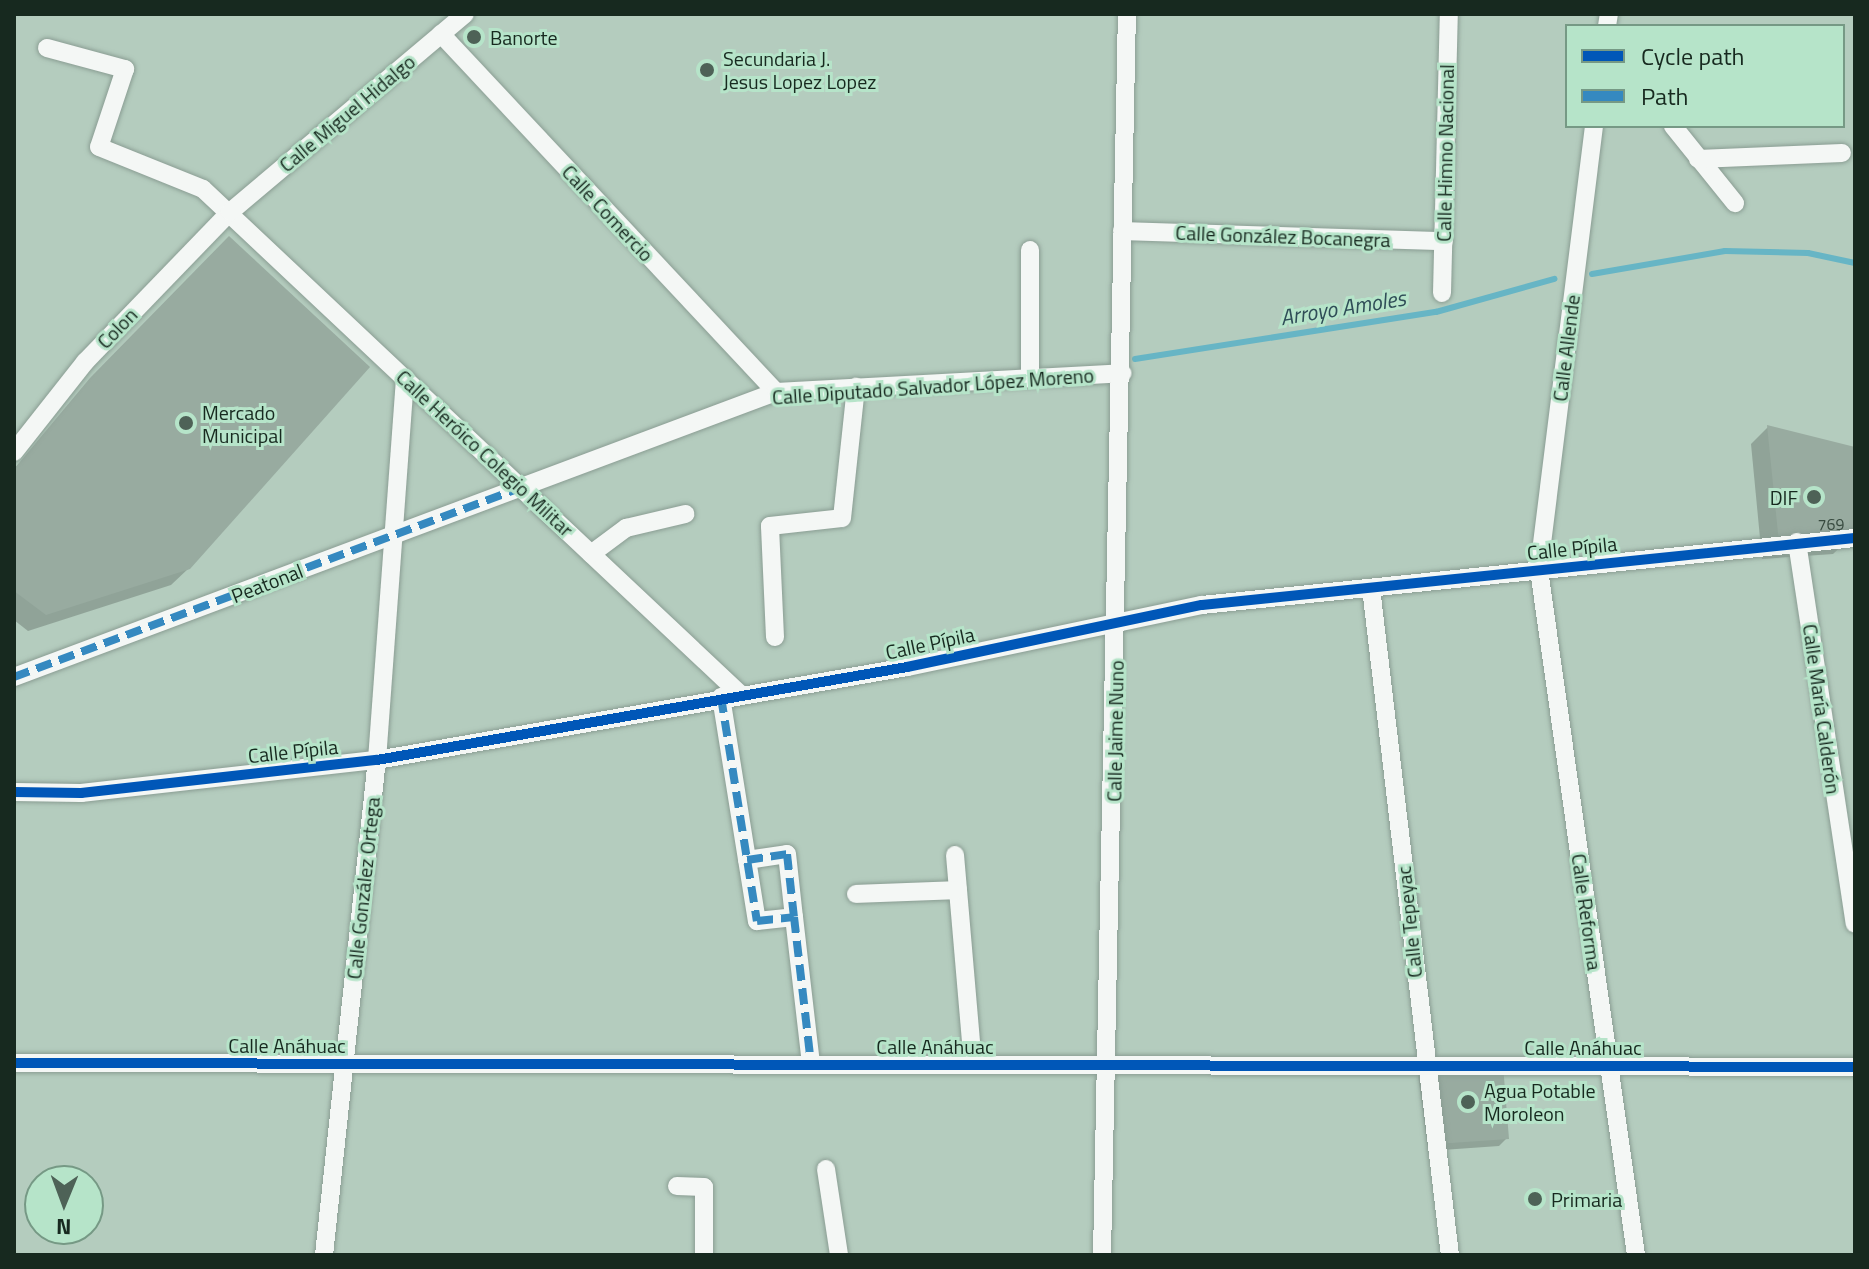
<!DOCTYPE html>
<html>
<head>
<meta charset="utf-8">
<style>
	body { margin:0 }
	#map { position:relative; width:1869px; height:1269px; overflow:hidden; background:#b4ccbe; font-family:"Titillium Web",sans-serif }
	div>[style] { position:absolute }
	[style*='--x'] { left:calc(var(--x)*1px); top:calc(var(--y)*1px); width:calc(var(--w)*1px); rotate:calc(var(--a)*1deg) }
	.shadow>* { inset:0; background:#0003 }
	.stream>* { height:6px; margin:-3px; padding:0 3px; transform-origin:3px; border-radius:3px; background:#67b5c5 }
	.building>* { inset:0; background:#98aba0 }
	.roads { filter:drop-shadow(0 0 2px #8a9d93) drop-shadow(0 0 2px #8a9d93) }
	.minor>* { height:18px; margin:-9px; padding:0 9px; transform-origin:9px; border-radius:9px; background:#f4f7f5 }
	.quiet>* { height:8px; margin-top:-4px; transform-origin:0; background:repeating-linear-gradient(90deg,#3589c0 0 16px,transparent 0 24px) }
	.cycleway>* { height:10px; margin:-5px; padding:0 5px; transform-origin:5px; border-radius:5px; background:#0057b8 }
	.dots>* { width:22px; height:22px; translate:-50% -50%; box-sizing:border-box; border:4px solid #b6e4c9; border-radius:50% }
	span { translate:-50% -50%; white-space:nowrap; text-align:center; line-height:1.15; -webkit-text-stroke:6px #b6e4c9; paint-order:stroke }
	.number-label { font-size:16px; color:#374a3f }
	.number-label span { -webkit-text-stroke-width:0 }
	.poi-label { font-size:20px; color:#17291f }
	.left { translate:0 -50%; text-align:left }
	.right { translate:-100% -50%; text-align:right }
	.street-label { font-size:20px; color:#17291f }
	.water-label { font-size:22px; color:#2f4d57; font-style:italic }
	.frame { position:absolute; inset:0; border:16px solid #17291f; pointer-events:none }
	.legend { position:absolute; left:1565px; top:24px; width:280px; height:104px; box-sizing:border-box; background:#b6e4c9; border:2px solid #769985; margin:0; padding:10px 14px; list-style:none; font-size:24px; color:#17291f }
	.legend li { display:flex; align-items:center; gap:16px; height:40px }
	.legend b { width:40px; border:2px solid #769985 }
	.north { position:absolute; left:24px; top:1165px; width:80px; height:80px; box-sizing:border-box; background:#b6e4c9; border:2px solid #769985; border-radius:50%; rotate:181deg; font-size:22px; font-weight:700; line-height:32px; text-align:center; color:#17291f }
	.north::after { content:''; display:block; margin:auto; width:28px; height:36px; background:#4e6257; clip-path:polygon(50% 0,100% 100%,50% 72%,0 100%) }
</style>
</head>
<body>
<div id="map">
	<div class="shadow">
		<i style="clip-path:polygon(229px 239px,189px 568px,171px 585px,28px 631px,14px 620px,14px 469px)"></i>
		<i style="clip-path:polygon(1768px 427px,1851px 537px,1833px 554px,1762px 559px,1751px 444px)"></i>
		<i style="clip-path:polygon(1426px 1066px,1507px 1138px,1499px 1146px,1428px 1151px,1418px 1074px)"></i>
	</div>
	<div class="stream">
		<i style="--x:1592;--y:274;--w:135;--a:-9.8"></i>
		<i style="--x:1725;--y:251;--w:83;--a:1.4"></i>
		<i style="--x:1808;--y:253;--w:48;--a:12"></i>
		<i style="--x:1135;--y:359;--w:305;--a:-8.9"></i>
		<i style="--x:1436;--y:312;--w:123;--a:-15.6"></i>
	</div>
	<div class="building">
		<i style="clip-path:polygon(229px 236px,370px 367px,190px 569px,46px 615px,14px 591px,14px 469px,90px 378px)"></i>
		<i style="clip-path:polygon(1767px 425px,1855px 447px,1853px 538px,1779px 543px)"></i>
		<i style="clip-path:polygon(1425px 1064px,1503px 1065px,1509px 1139px,1436px 1144px)"></i>
	</div>
	<div class="roads">
		<div class="minor">
			<i style="--x:1607;--y:26;--w:12;--a:-81"></i>
			<i style="--x:441;--y:34;--w:490;--a:46.9"></i>
			<i style="--x:47;--y:48;--w:81;--a:15.1"></i>
			<i style="--x:125;--y:69;--w:82;--a:108.4"></i>
			<i style="--x:99;--y:147;--w:112;--a:22"></i>
			<i style="--x:203;--y:189;--w:737;--a:43.24"></i>
			<i style="--x:1594;--y:126;--w:447;--a:97.1"></i>
			<i style="--x:1539;--y:570;--w:692;--a:81.94"></i>
			<i style="--x:1673;--y:126;--w:99;--a:51.2"></i>
			<i style="--x:1698;--y:159;--w:144;--a:-2.4"></i>
			<i style="--x:1122;--y:231;--w:322;--a:1.8"></i>
			<i style="--x:1030;--y:250;--w:127;--a:90"></i>
			<i style="--x:1442;--y:293;--w:279;--a:-88.6"></i>
			<i style="--x:14;--y:452;--w:115;--a:-51.7"></i>
			<i style="--x:85;--y:362;--w:209;--a:-46"></i>
			<i style="--x:230;--y:212;--w:307;--a:-40.1"></i>
			<i style="--x:1797;--y:542;--w:386;--a:81.4"></i>
			<i style="--x:591;--y:554;--w:44;--a:-36.6"></i>
			<i style="--x:626;--y:528;--w:61;--a:-13.3"></i>
			<i style="--x:1371;--y:588;--w:672;--a:83.25"></i>
			<i style="--x:775;--y:637;--w:111;--a:-92.6"></i>
			<i style="--x:770;--y:526;--w:72;--a:-6.3"></i>
			<i style="--x:842;--y:518;--w:132;--a:-83.9"></i>
			<i style="--x:14;--y:677;--w:814;--a:-20.51"></i>
			<i style="--x:776;--y:392;--w:347;--a:-3.1"></i>
			<i style="--x:721;--y:697;--w:227;--a:80.9"></i>
			<i style="--x:757;--y:921;--w:37;--a:-6"></i>
			<i style="--x:794;--y:917;--w:147;--a:83.4"></i>
			<i style="--x:14;--y:792;--w:67;--a:0.9"></i>
			<i style="--x:81;--y:793;--w:298;--a:-6.4"></i>
			<i style="--x:377;--y:760;--w:538;--a:-9.95"></i>
			<i style="--x:907;--y:667;--w:301;--a:-11.9"></i>
			<i style="--x:1202;--y:605;--w:656;--a:-5.86"></i>
			<i style="--x:955;--y:855;--w:209;--a:85.1"></i>
			<i style="--x:747;--y:860;--w:40;--a:-8.5"></i>
			<i style="--x:787;--y:854;--w:63;--a:83.7"></i>
			<i style="--x:856;--y:894;--w:102;--a:-2.2"></i>
			<i style="--x:14;--y:1063;--w:1841;--a:0.12"></i>
			<i style="--x:826;--y:1169;--w:87;--a:81.4"></i>
			<i style="--x:677;--y:1186;--w:27;--a:2"></i>
			<i style="--x:704;--y:1187;--w:68;--a:90"></i>
			<i style="--x:324;--y:1255;--w:498;--a:-83.9"></i>
			<i style="--x:377;--y:760;--w:383;--a:-85.8"></i>
			<i style="--x:1102;--y:1255;--w:1241;--a:-88.85"></i>
		</div>
	</div>
	<div class="quiet">
		<i style="--x:14;--y:677;--w:540;--a:-20.48"></i>
		<i style="--x:721;--y:697;--w:227;--a:80.9"></i>
		<i style="--x:757;--y:921;--w:37;--a:-6"></i>
		<i style="--x:794;--y:917;--w:147;--a:83.4"></i>
		<i style="--x:747;--y:860;--w:40;--a:-8.5"></i>
		<i style="--x:787;--y:854;--w:63;--a:83.7"></i>
	</div>
	<div class="cycleway">
		<i style="--x:14;--y:792;--w:67;--a:0.9"></i>
		<i style="--x:81;--y:793;--w:298;--a:-6.4"></i>
		<i style="--x:377;--y:760;--w:538;--a:-9.95"></i>
		<i style="--x:907;--y:667;--w:301;--a:-11.9"></i>
		<i style="--x:1202;--y:605;--w:656;--a:-5.86"></i>
		<i style="--x:14;--y:1063;--w:1841;--a:0.12"></i>
	</div>
	<div class="dots">
		<i style="left:474px;top:37px;background:#4e6257"></i>
		<i style="left:707px;top:70px;background:#4e6257"></i>
		<i style="left:186px;top:423px;background:#4e6257"></i>
		<i style="left:1814px;top:497px;background:#4e6257"></i>
		<i style="left:1468px;top:1102px;background:#4e6257"></i>
		<i style="left:1535px;top:1199px;background:#4e6257"></i>
	</div>
	<div class="number-label">
		<span style="left:1831px;top:524px">769</span>
	</div>
	<div class="poi-label">
		<span class="left" style="left:490px;top:37px">Banorte</span>
		<span class="left" style="left:723px;top:70px">Secundaria J.<br>Jesus Lopez Lopez</span>
		<span class="left" style="left:202px;top:424px">Mercado<br>Municipal</span>
		<span class="right" style="left:1798px;top:497px">DIF</span>
		<span class="left" style="left:1484px;top:1102px">Agua Potable<br>Moroleon</span>
		<span class="left" style="left:1551px;top:1199px">Primaria</span>
	</div>
	<div class="street-label">
		<span style="left:347px;top:113px;rotate:-40deg">Calle Miguel Hidalgo</span>
		<span style="left:1445px;top:153px;rotate:-89deg">Calle Himno Nacional</span>
		<span style="left:608px;top:213px;rotate:47deg">Calle Comercio</span>
		<span style="left:1283px;top:236px;rotate:2deg">Calle González Bocanegra</span>
		<span style="left:117px;top:328px;rotate:-46deg">Colon</span>
		<span style="left:1566px;top:348px;rotate:-83deg">Calle Allende</span>
		<span style="left:933px;top:386px;rotate:-4deg">Calle Diputado Salvador López Moreno</span>
		<span style="left:485px;top:453px;rotate:43deg">Calle Heróico Colegio Militar</span>
		<span style="left:1572px;top:548px;rotate:-6deg">Calle Pípila</span>
		<span style="left:267px;top:583px;rotate:-21deg">Peatonal</span>
		<span style="left:930px;top:643px;rotate:-12deg">Calle Pípila</span>
		<span style="left:1822px;top:709px;rotate:82deg">Calle María Calderón</span>
		<span style="left:1115px;top:731px;rotate:-89deg">Calle Jaime Nuno</span>
		<span style="left:293px;top:751px;rotate:-6deg">Calle Pípila</span>
		<span style="left:363px;top:888px;rotate:-84deg">Calle González Ortega</span>
		<span style="left:1587px;top:912px;rotate:82deg">Calle Reforma</span>
		<span style="left:1409px;top:922px;rotate:-96deg">Calle Tepeyac</span>
		<span style="left:287px;top:1045px">Calle Anáhuac</span>
		<span style="left:935px;top:1046px">Calle Anáhuac</span>
		<span style="left:1583px;top:1047px">Calle Anáhuac</span>
	</div>
	<div class="water-label">
		<span style="left:1343px;top:308px;rotate:-9deg">Arroyo Amoles</span>
	</div>
	<div class="frame"></div>
	<ul class="legend">
	<li><b style="height:10px;background:#0057b8"></b>Cycle path</li>
	<li><b style="height:10px;background:#3589c0"></b>Path</li>
	</ul>
	<div class="north">N</div>
</div>
</body>
</html>
